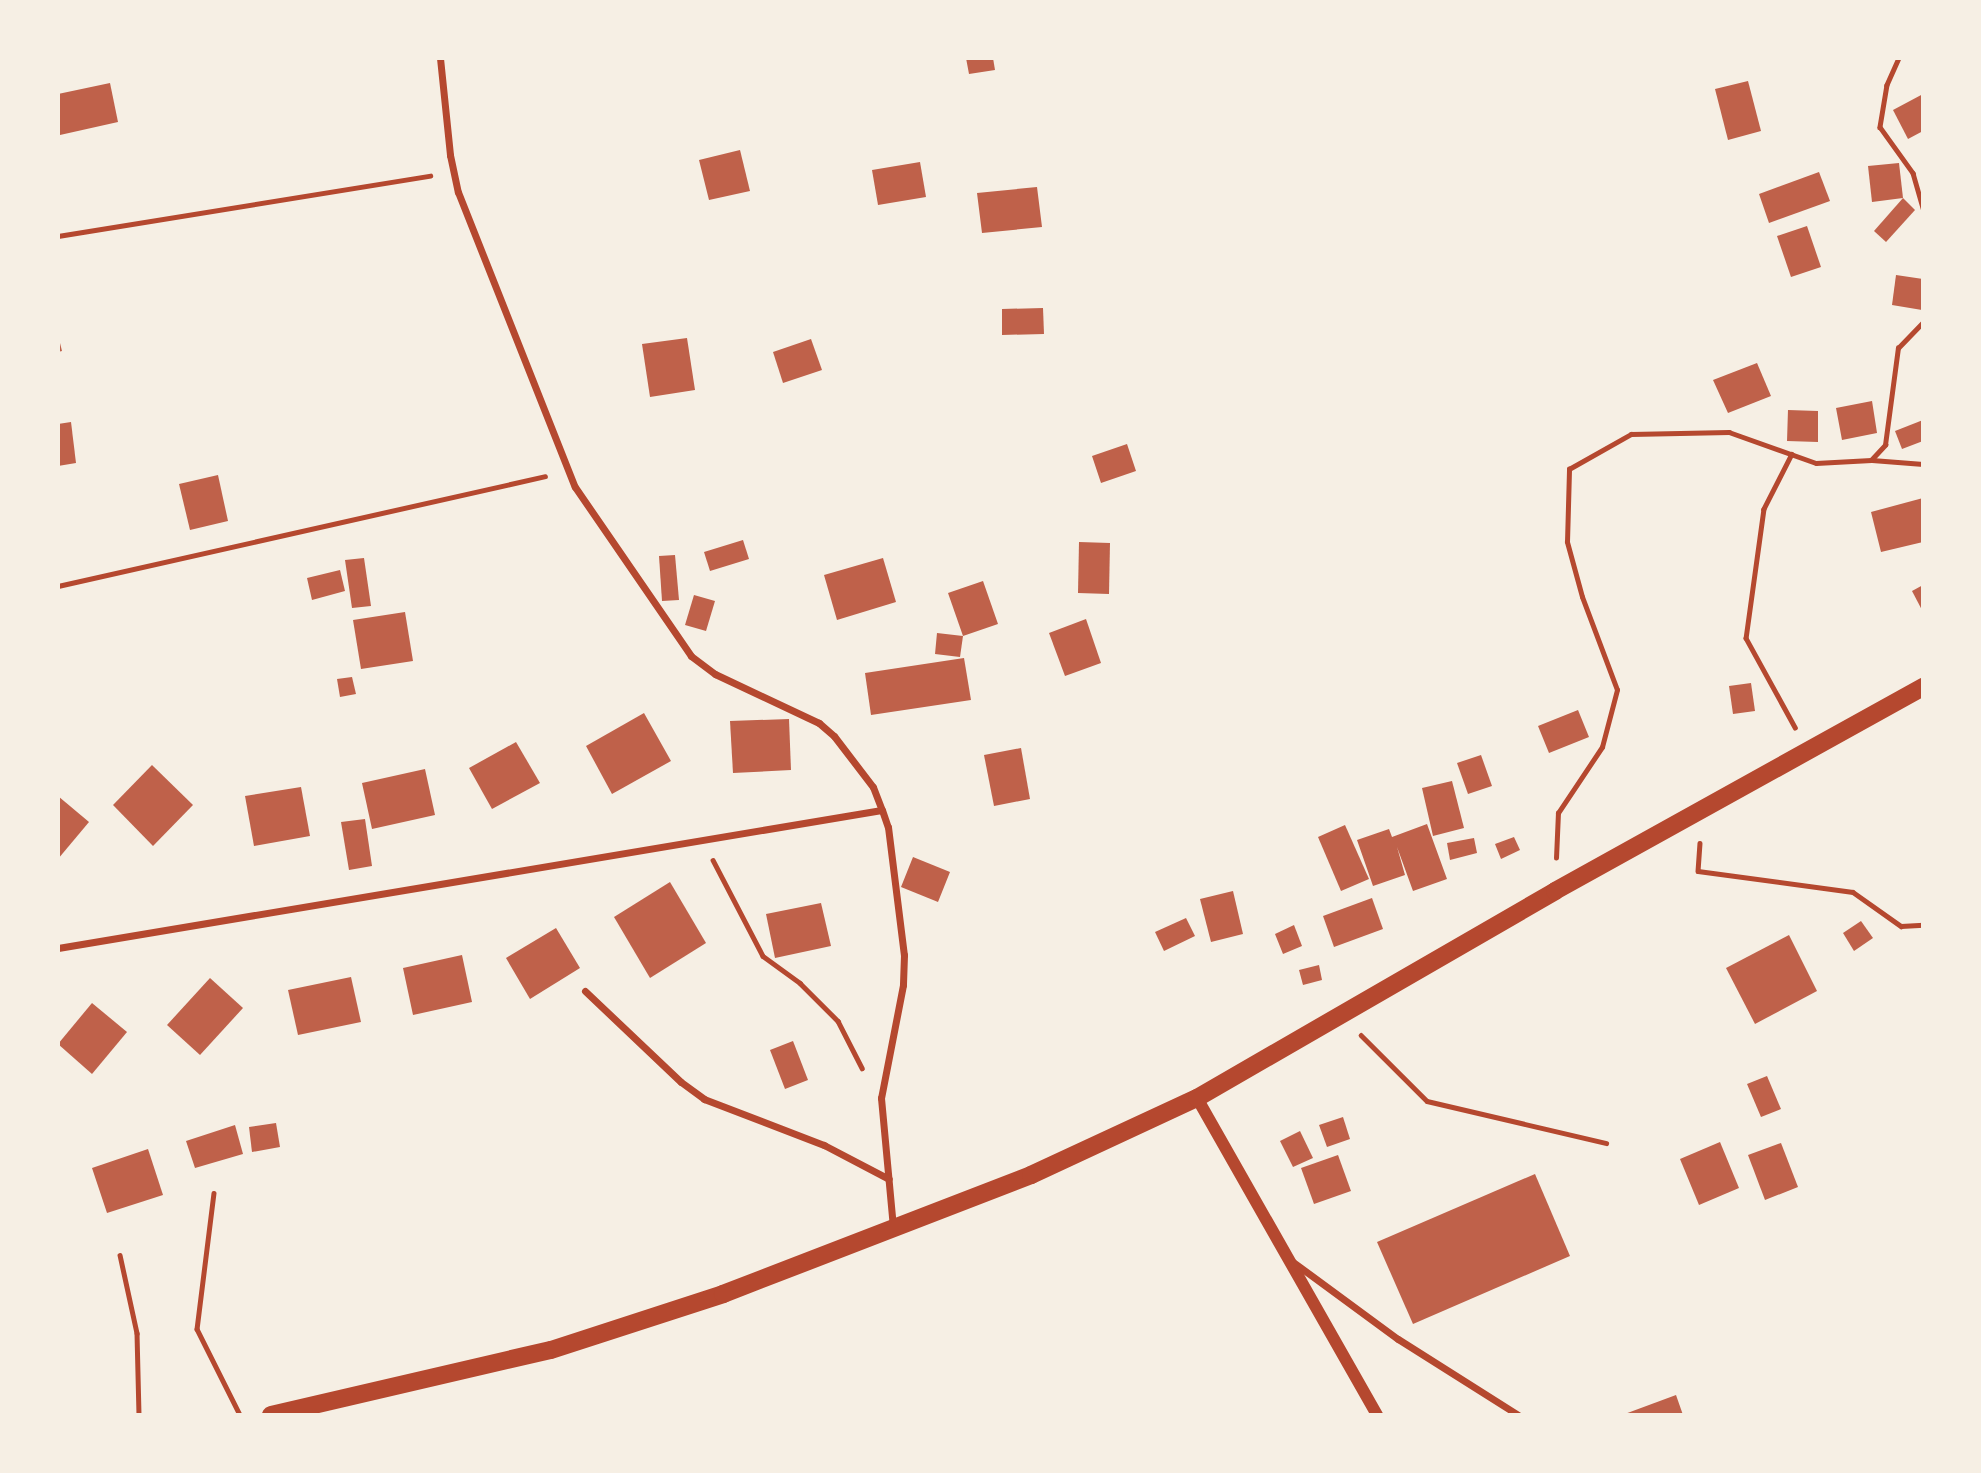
<!DOCTYPE html>
<html>
<head>
<meta charset="utf-8">
<style>
	body { margin:0 }
	#map { position:relative; width:1981px; height:1473px; overflow:hidden; background:#f6efe4; font-family:"Fira Sans",sans-serif }
	div>[style] { position:absolute }
	[style*='--x'] { left:calc(var(--x)*1px); top:calc(var(--y)*1px); width:calc(var(--w)*1px); rotate:calc(var(--a)*1deg) }
	.building>* { inset:0; background:#bf614a }
	.path>* { height:4.5px; margin:-2.25px; padding:0 2.25px; transform-origin:2.25px; border-radius:2.25px; background:#b5482f }
	.minor>* { height:7px; margin:-3.5px; padding:0 3.5px; transform-origin:3.5px; border-radius:3.5px; background:#b5482f }
	.tertiary>* { height:12px; margin:-6px; padding:0 6px; transform-origin:6px; border-radius:6px; background:#b5482f }
	.primary>* { height:18px; margin:-9px; padding:0 9px; transform-origin:9px; border-radius:9px; background:#b5482f }
	span { translate:-50% -50%; white-space:nowrap; text-align:center; line-height:1.15; -webkit-text-stroke:5px #f6efe4; paint-order:stroke }
	.frame { position:absolute; inset:0; border:60px solid #f6efe4; pointer-events:none }
</style>
</head>
<body>
<div id="map">
	<div class="building">
		<i style="clip-path:polygon(966px 58px,993px 58px,995px 70px,969px 74px)"></i>
		<i style="clip-path:polygon(1748px 81px,1761px 131px,1728px 140px,1715px 89px)"></i>
		<i style="clip-path:polygon(110px 83px,118px 122px,60px 135px,58px 94px)"></i>
		<i style="clip-path:polygon(1923px 94px,1923px 131px,1908px 139px,1893px 110px)"></i>
		<i style="clip-path:polygon(740px 150px,750px 191px,709px 200px,699px 160px)"></i>
		<i style="clip-path:polygon(920px 162px,926px 197px,878px 205px,872px 170px)"></i>
		<i style="clip-path:polygon(1899px 163px,1903px 198px,1872px 202px,1868px 166px)"></i>
		<i style="clip-path:polygon(1819px 172px,1830px 201px,1769px 223px,1759px 194px)"></i>
		<i style="clip-path:polygon(1037px 187px,1042px 227px,982px 233px,977px 193px)"></i>
		<i style="clip-path:polygon(1903px 198px,1915px 210px,1886px 242px,1874px 231px)"></i>
		<i style="clip-path:polygon(1807px 226px,1821px 267px,1791px 277px,1777px 236px)"></i>
		<i style="clip-path:polygon(1896px 275px,1923px 279px,1922px 310px,1892px 305px)"></i>
		<i style="clip-path:polygon(1043px 308px,1044px 334px,1002px 335px,1002px 309px)"></i>
		<i style="clip-path:polygon(58px 335px,62px 351px,58px 352px)"></i>
		<i style="clip-path:polygon(687px 338px,695px 390px,650px 397px,642px 344px)"></i>
		<i style="clip-path:polygon(811px 339px,822px 370px,783px 383px,773px 352px)"></i>
		<i style="clip-path:polygon(1757px 363px,1771px 396px,1728px 413px,1713px 380px)"></i>
		<i style="clip-path:polygon(1872px 401px,1877px 433px,1842px 440px,1836px 408px)"></i>
		<i style="clip-path:polygon(1788px 410px,1818px 411px,1818px 442px,1787px 441px)"></i>
		<i style="clip-path:polygon(1923px 420px,1923px 441px,1902px 449px,1895px 431px)"></i>
		<i style="clip-path:polygon(71px 422px,76px 463px,58px 466px,58px 424px)"></i>
		<i style="clip-path:polygon(1127px 444px,1136px 471px,1101px 483px,1092px 456px)"></i>
		<i style="clip-path:polygon(218px 475px,228px 521px,190px 530px,179px 484px)"></i>
		<i style="clip-path:polygon(1923px 498px,1923px 542px,1881px 552px,1871px 512px)"></i>
		<i style="clip-path:polygon(743px 540px,749px 559px,710px 571px,704px 552px)"></i>
		<i style="clip-path:polygon(1079px 542px,1110px 543px,1109px 594px,1078px 593px)"></i>
		<i style="clip-path:polygon(675px 555px,679px 600px,662px 601px,659px 556px)"></i>
		<i style="clip-path:polygon(364px 558px,371px 606px,352px 608px,345px 560px)"></i>
		<i style="clip-path:polygon(883px 558px,896px 602px,837px 620px,824px 575px)"></i>
		<i style="clip-path:polygon(340px 570px,345px 591px,312px 600px,307px 578px)"></i>
		<i style="clip-path:polygon(983px 581px,998px 624px,963px 636px,948px 593px)"></i>
		<i style="clip-path:polygon(1923px 585px,1923px 612px,1912px 591px)"></i>
		<i style="clip-path:polygon(694px 595px,715px 601px,706px 631px,685px 625px)"></i>
		<i style="clip-path:polygon(405px 612px,413px 661px,361px 669px,353px 620px)"></i>
		<i style="clip-path:polygon(1086px 619px,1101px 663px,1065px 676px,1049px 633px)"></i>
		<i style="clip-path:polygon(937px 633px,963px 636px,960px 657px,935px 654px)"></i>
		<i style="clip-path:polygon(964px 658px,971px 700px,871px 715px,865px 673px)"></i>
		<i style="clip-path:polygon(352px 677px,356px 694px,340px 697px,337px 679px)"></i>
		<i style="clip-path:polygon(1751px 683px,1755px 711px,1733px 714px,1729px 686px)"></i>
		<i style="clip-path:polygon(1578px 710px,1589px 737px,1549px 753px,1538px 726px)"></i>
		<i style="clip-path:polygon(644px 713px,671px 761px,612px 794px,586px 746px)"></i>
		<i style="clip-path:polygon(789px 719px,791px 770px,733px 773px,730px 721px)"></i>
		<i style="clip-path:polygon(516px 742px,540px 783px,492px 809px,469px 768px)"></i>
		<i style="clip-path:polygon(1021px 748px,1030px 799px,994px 806px,984px 755px)"></i>
		<i style="clip-path:polygon(1481px 755px,1492px 786px,1468px 794px,1457px 763px)"></i>
		<i style="clip-path:polygon(152px 765px,193px 805px,153px 846px,113px 805px)"></i>
		<i style="clip-path:polygon(425px 769px,435px 815px,372px 829px,362px 783px)"></i>
		<i style="clip-path:polygon(1452px 781px,1464px 828px,1433px 836px,1422px 788px)"></i>
		<i style="clip-path:polygon(301px 787px,310px 836px,254px 846px,245px 796px)"></i>
		<i style="clip-path:polygon(58px 796px,89px 822px,58px 859px)"></i>
		<i style="clip-path:polygon(365px 819px,372px 866px,349px 870px,341px 822px)"></i>
		<i style="clip-path:polygon(1427px 824px,1447px 879px,1413px 891px,1397px 847px,1405px 875px,1373px 886px,1357px 840px,1389px 829px,1392px 837px)"></i>
		<i style="clip-path:polygon(1345px 825px,1369px 879px,1341px 891px,1318px 837px)"></i>
		<i style="clip-path:polygon(1514px 837px,1520px 850px,1501px 859px,1495px 844px)"></i>
		<i style="clip-path:polygon(1474px 838px,1477px 853px,1450px 860px,1447px 843px)"></i>
		<i style="clip-path:polygon(913px 857px,950px 872px,938px 902px,901px 887px)"></i>
		<i style="clip-path:polygon(670px 882px,706px 943px,650px 978px,614px 917px)"></i>
		<i style="clip-path:polygon(1233px 891px,1243px 934px,1211px 942px,1200px 899px)"></i>
		<i style="clip-path:polygon(1372px 898px,1383px 929px,1334px 947px,1323px 916px)"></i>
		<i style="clip-path:polygon(821px 903px,831px 946px,775px 958px,766px 914px)"></i>
		<i style="clip-path:polygon(1186px 918px,1195px 936px,1164px 951px,1155px 932px)"></i>
		<i style="clip-path:polygon(1861px 921px,1873px 938px,1854px 951px,1843px 933px)"></i>
		<i style="clip-path:polygon(1294px 925px,1302px 946px,1283px 954px,1275px 934px)"></i>
		<i style="clip-path:polygon(556px 928px,580px 968px,530px 999px,506px 958px)"></i>
		<i style="clip-path:polygon(1789px 935px,1817px 991px,1755px 1024px,1726px 968px)"></i>
		<i style="clip-path:polygon(462px 955px,472px 1002px,413px 1015px,403px 968px)"></i>
		<i style="clip-path:polygon(1319px 965px,1322px 980px,1303px 985px,1299px 970px)"></i>
		<i style="clip-path:polygon(351px 977px,361px 1022px,298px 1035px,288px 990px)"></i>
		<i style="clip-path:polygon(210px 978px,243px 1008px,200px 1055px,167px 1025px)"></i>
		<i style="clip-path:polygon(92px 1003px,127px 1032px,92px 1074px,58px 1044px)"></i>
		<i style="clip-path:polygon(793px 1041px,808px 1080px,785px 1089px,770px 1050px)"></i>
		<i style="clip-path:polygon(1767px 1076px,1781px 1109px,1761px 1117px,1747px 1084px)"></i>
		<i style="clip-path:polygon(1343px 1117px,1350px 1139px,1327px 1147px,1319px 1125px)"></i>
		<i style="clip-path:polygon(276px 1123px,280px 1147px,252px 1152px,249px 1127px)"></i>
		<i style="clip-path:polygon(235px 1125px,243px 1154px,195px 1168px,186px 1141px)"></i>
		<i style="clip-path:polygon(1300px 1131px,1313px 1158px,1293px 1167px,1280px 1141px)"></i>
		<i style="clip-path:polygon(1720px 1142px,1739px 1188px,1699px 1205px,1680px 1159px)"></i>
		<i style="clip-path:polygon(1781px 1143px,1798px 1187px,1765px 1200px,1748px 1155px)"></i>
		<i style="clip-path:polygon(148px 1149px,163px 1195px,107px 1213px,92px 1168px)"></i>
		<i style="clip-path:polygon(1338px 1155px,1351px 1191px,1314px 1204px,1301px 1168px)"></i>
		<i style="clip-path:polygon(1535px 1174px,1570px 1256px,1413px 1324px,1377px 1242px)"></i>
		<i style="clip-path:polygon(1676px 1395px,1683px 1415px,1622px 1415px)"></i>
	</div>
	<div class="path">
		<i style="--x:1899;--y:58;--w:30;--a:114"></i>
		<i style="--x:1887;--y:85;--w:43;--a:99.5"></i>
		<i style="--x:1880;--y:127;--w:57;--a:54.3"></i>
		<i style="--x:1913;--y:173;--w:37;--a:74"></i>
		<i style="--x:58;--y:236;--w:377;--a:-9.2"></i>
		<i style="--x:1792;--y:454;--w:62;--a:117"></i>
		<i style="--x:1764;--y:509;--w:130;--a:97.9"></i>
		<i style="--x:1746;--y:638;--w:102;--a:61.2"></i>
		<i style="--x:1872;--y:460;--w:51;--a:4.5"></i>
		<i style="--x:58;--y:586;--w:499;--a:-12.7"></i>
		<i style="--x:1700;--y:843;--w:28;--a:94"></i>
		<i style="--x:1698;--y:871;--w:156;--a:7.7"></i>
		<i style="--x:1853;--y:892;--w:59;--a:35.3"></i>
		<i style="--x:1901;--y:926;--w:22;--a:-3"></i>
		<i style="--x:1556;--y:858;--w:45;--a:-87.5"></i>
		<i style="--x:1558;--y:813;--w:79;--a:-56.3"></i>
		<i style="--x:1602;--y:747;--w:59;--a:-75.3"></i>
		<i style="--x:1617;--y:690;--w:99;--a:-110.6"></i>
		<i style="--x:1582;--y:597;--w:57;--a:-105.3"></i>
		<i style="--x:1567;--y:542;--w:73;--a:-88.4"></i>
		<i style="--x:1569;--y:469;--w:71;--a:-29.4"></i>
		<i style="--x:1631;--y:434;--w:98;--a:-1.2"></i>
		<i style="--x:1729;--y:432;--w:92;--a:19.6"></i>
		<i style="--x:1816;--y:463;--w:55;--a:-3.1"></i>
		<i style="--x:1871;--y:460;--w:21;--a:-47"></i>
		<i style="--x:1885;--y:445;--w:98;--a:-82.4"></i>
		<i style="--x:1898;--y:348;--w:36;--a:-46"></i>
		<i style="--x:713;--y:860;--w:108;--a:62.5"></i>
		<i style="--x:763;--y:956;--w:46;--a:36.1"></i>
		<i style="--x:800;--y:983;--w:54;--a:45"></i>
		<i style="--x:838;--y:1021;--w:53;--a:62.9"></i>
		<i style="--x:1361;--y:1035;--w:93;--a:45"></i>
		<i style="--x:1427;--y:1101;--w:184;--a:13.2"></i>
		<i style="--x:214;--y:1193;--w:137;--a:97.1"></i>
		<i style="--x:197;--y:1329;--w:96;--a:63.4"></i>
		<i style="--x:120;--y:1255;--w:80;--a:77.7"></i>
		<i style="--x:137;--y:1333;--w:82;--a:88.6"></i>
	</div>
	<div class="minor">
		<i style="--x:440;--y:58;--w:98;--a:84.1"></i>
		<i style="--x:450;--y:155;--w:38;--a:78"></i>
		<i style="--x:458;--y:192;--w:317;--a:68.4"></i>
		<i style="--x:575;--y:487;--w:205;--a:55.5"></i>
		<i style="--x:691;--y:656;--w:30;--a:37"></i>
		<i style="--x:715;--y:674;--w:115;--a:25.2"></i>
		<i style="--x:819;--y:723;--w:20;--a:41"></i>
		<i style="--x:834;--y:736;--w:64;--a:52.6"></i>
		<i style="--x:873;--y:787;--w:25;--a:69"></i>
		<i style="--x:882;--y:810;--w:18;--a:71"></i>
		<i style="--x:888;--y:827;--w:129;--a:82.9"></i>
		<i style="--x:904;--y:955;--w:30;--a:92"></i>
		<i style="--x:903;--y:985;--w:115;--a:101"></i>
		<i style="--x:881;--y:1098;--w:130;--a:84.7"></i>
		<i style="--x:58;--y:948;--w:835;--a:-9.51"></i>
		<i style="--x:585;--y:991;--w:132;--a:43.5"></i>
		<i style="--x:681;--y:1082;--w:29;--a:36"></i>
		<i style="--x:704;--y:1099;--w:129;--a:21"></i>
		<i style="--x:824;--y:1145;--w:73;--a:27.6"></i>
		<i style="--x:1293;--y:1262;--w:130;--a:36.3"></i>
		<i style="--x:1398;--y:1339;--w:142;--a:32.3"></i>
	</div>
	<div class="tertiary">
		<i style="--x:1197;--y:1098;--w:365;--a:60.4"></i>
	</div>
	<div class="primary">
		<i style="--x:271;--y:1415;--w:287;--a:-13.1"></i>
		<i style="--x:551;--y:1350;--w:181;--a:-18"></i>
		<i style="--x:723;--y:1294;--w:330;--a:-21.1"></i>
		<i style="--x:1031;--y:1175;--w:183;--a:-24.9"></i>
		<i style="--x:1197;--y:1098;--w:414;--a:-30"></i>
		<i style="--x:1555;--y:891;--w:421;--a:-29"></i>
	</div>
	<div class="frame"></div>
</div>
</body>
</html>
